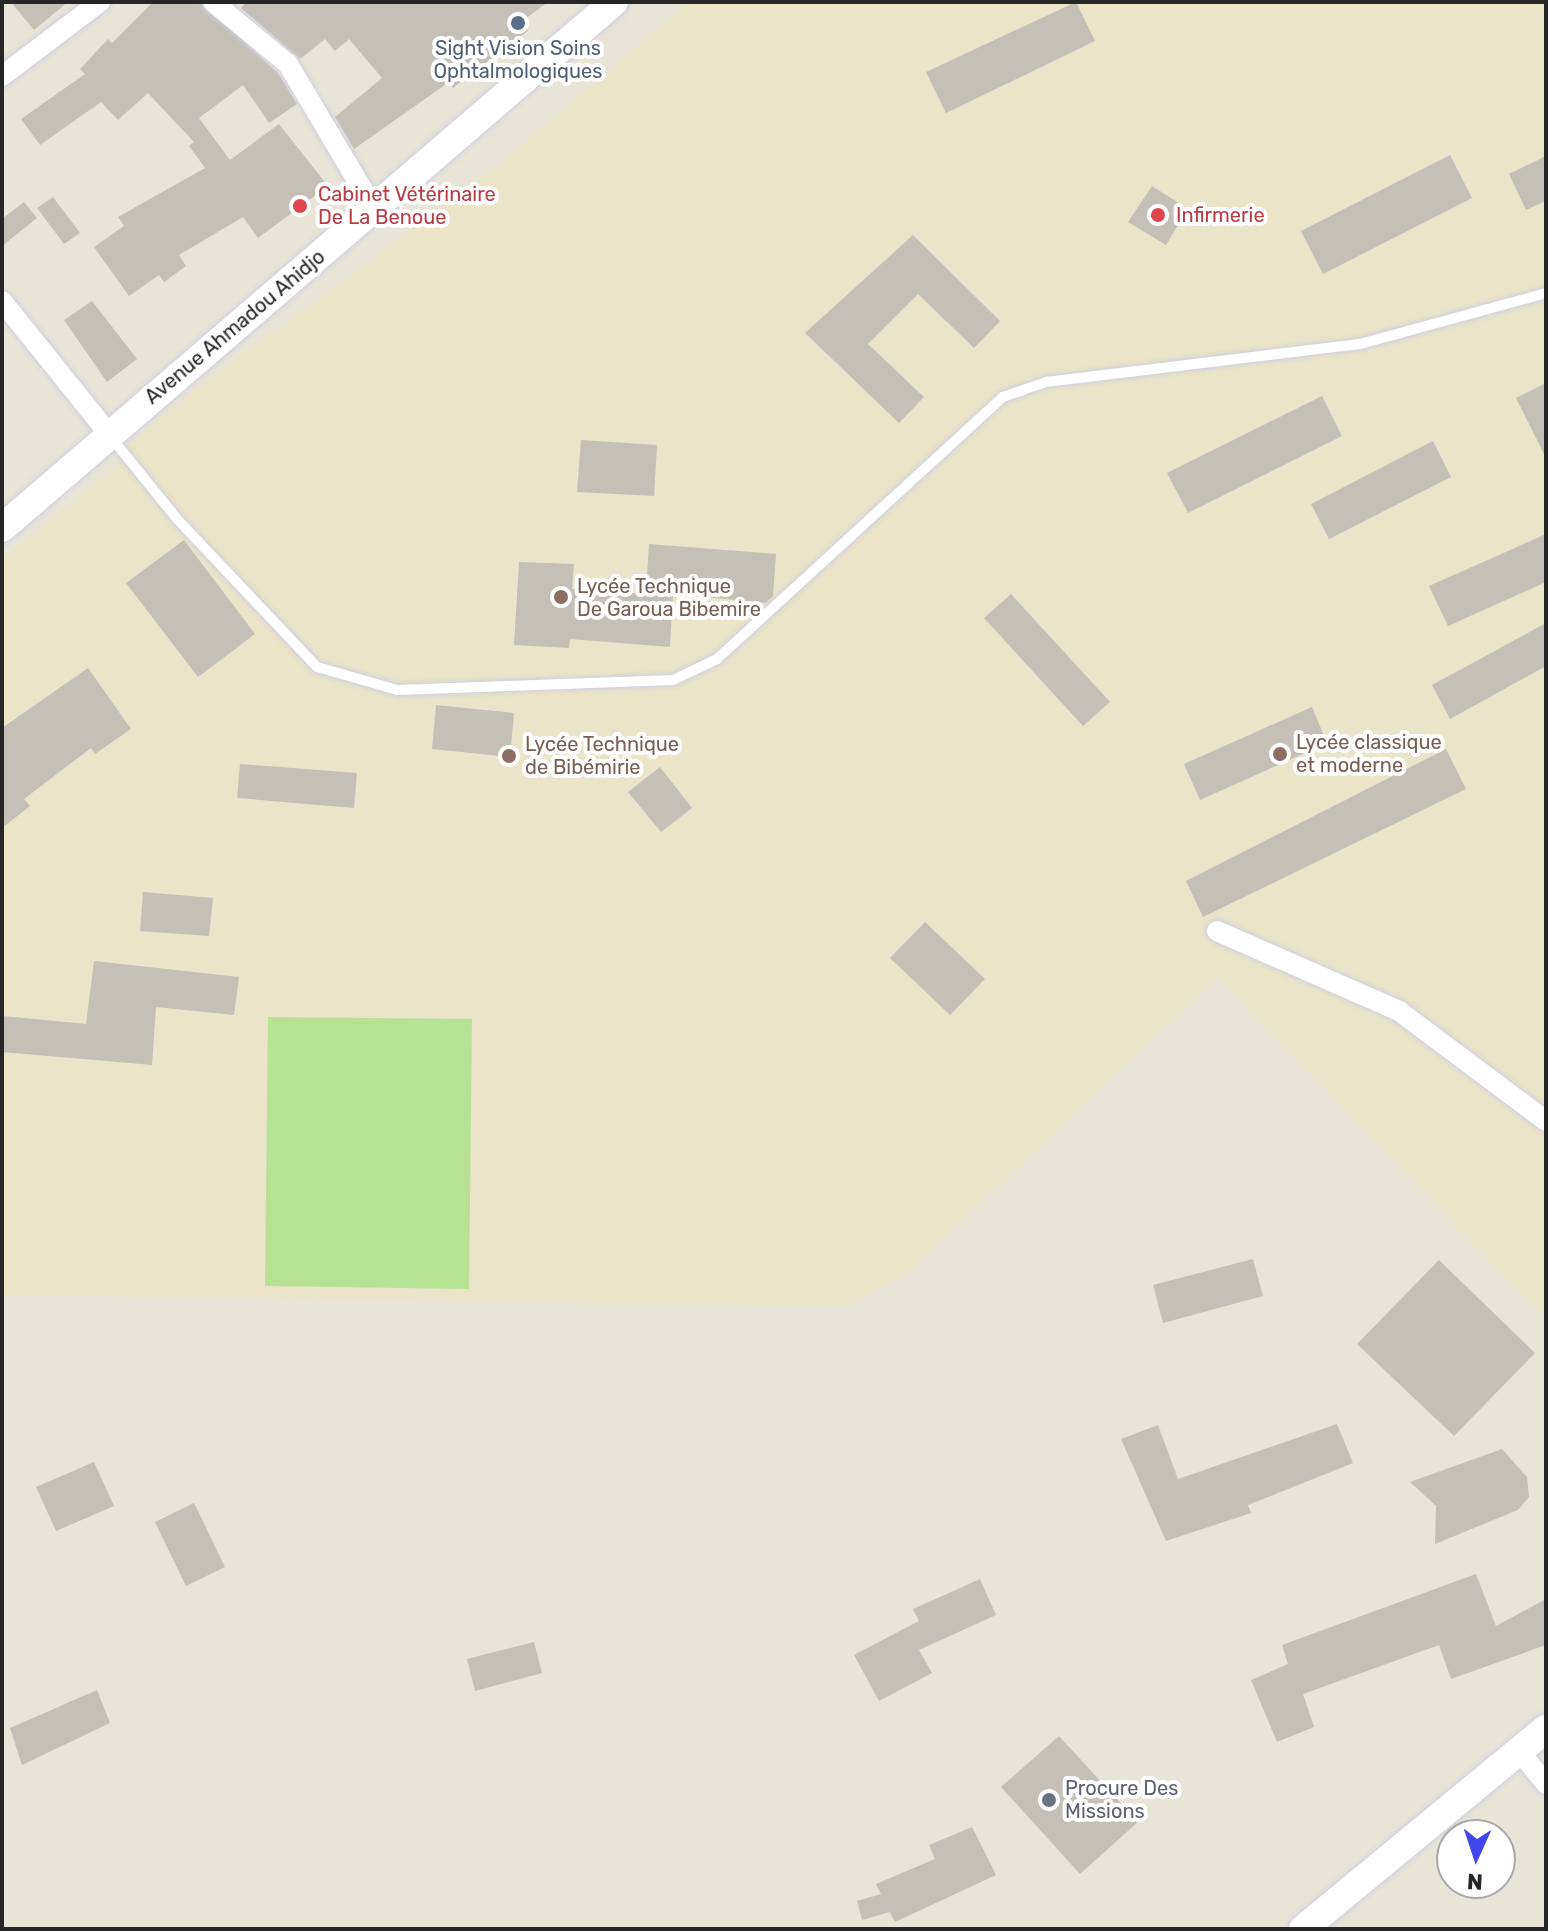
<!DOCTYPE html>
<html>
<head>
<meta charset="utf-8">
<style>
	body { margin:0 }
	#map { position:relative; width:1548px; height:1931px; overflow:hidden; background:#e8e4d8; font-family:Rubik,sans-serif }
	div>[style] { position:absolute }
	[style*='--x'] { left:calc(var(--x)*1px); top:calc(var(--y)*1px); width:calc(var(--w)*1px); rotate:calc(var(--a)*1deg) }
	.education>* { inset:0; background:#eae4c8 }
	.pitch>* { inset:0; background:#b6e393 }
	.building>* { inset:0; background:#c4c0b8 }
	.roads { filter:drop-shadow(0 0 2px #cecfdf) drop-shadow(0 0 2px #cecfdf) }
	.lane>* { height:10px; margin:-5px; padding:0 5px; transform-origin:5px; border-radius:5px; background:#fff }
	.street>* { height:20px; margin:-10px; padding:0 10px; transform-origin:10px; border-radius:10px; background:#fff }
	.secondary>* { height:28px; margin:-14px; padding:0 14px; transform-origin:14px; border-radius:14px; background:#fff }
	.dots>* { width:22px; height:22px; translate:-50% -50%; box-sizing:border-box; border:4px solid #fff; border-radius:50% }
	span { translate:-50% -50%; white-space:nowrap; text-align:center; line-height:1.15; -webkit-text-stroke:8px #fff; paint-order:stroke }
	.service-label { font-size:20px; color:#4e5e75 }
	.health-label { font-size:20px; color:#be3a42 }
	.left { translate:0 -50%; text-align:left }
	.street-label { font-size:20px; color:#262626 }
	.education-label { font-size:20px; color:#785e54 }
	.worship-label { font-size:20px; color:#5b616d }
	.frame { position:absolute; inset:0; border:4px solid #262626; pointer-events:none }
	.north { position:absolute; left:1436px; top:1819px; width:80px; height:80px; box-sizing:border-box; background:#fff; border:2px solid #a8a8a8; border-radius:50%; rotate:183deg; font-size:22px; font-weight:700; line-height:32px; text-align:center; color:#262626 }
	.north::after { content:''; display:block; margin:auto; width:28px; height:36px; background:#4147ed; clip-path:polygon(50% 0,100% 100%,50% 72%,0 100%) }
</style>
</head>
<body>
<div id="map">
	<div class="education">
		<i style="clip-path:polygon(688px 2px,1546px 2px,1546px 1320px,1217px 978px,906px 1275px,848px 1306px,2px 1295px,2px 558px,120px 463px,125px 448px,191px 392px,497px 165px)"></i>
	</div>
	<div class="pitch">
		<i style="clip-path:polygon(268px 1017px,472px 1019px,469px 1289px,265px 1286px)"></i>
	</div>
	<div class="building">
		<i style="clip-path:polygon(11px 2px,68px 2px,34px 30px)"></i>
		<i style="clip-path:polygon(153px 2px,200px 2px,278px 73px,297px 104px,269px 123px,243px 85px,199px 118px,230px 160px,279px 124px,328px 186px,258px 238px,243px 217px,179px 255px,186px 266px,164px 282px,159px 275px,129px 296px,94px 247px,124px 226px,118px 217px,205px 168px,189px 146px,194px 142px,148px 93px,118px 120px,101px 102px,40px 145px,21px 119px,85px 74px,80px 69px,108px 39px,112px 43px)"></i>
		<i style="clip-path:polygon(246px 2px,548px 2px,521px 22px,528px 31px,453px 88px,449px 82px,354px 149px,335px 117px,382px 78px,349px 39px,335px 51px,325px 39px,300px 59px,241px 8px)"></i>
		<i style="clip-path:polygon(1076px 2px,1095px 41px,946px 113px,926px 72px)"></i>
		<i style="clip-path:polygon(1450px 155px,1472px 198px,1323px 274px,1301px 231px)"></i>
		<i style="clip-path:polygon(1546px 156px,1546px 201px,1526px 210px,1509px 174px)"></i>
		<i style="clip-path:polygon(1152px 186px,1188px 209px,1166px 245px,1128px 222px)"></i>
		<i style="clip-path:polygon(53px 197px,80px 233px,64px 244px,37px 208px)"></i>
		<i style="clip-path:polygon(24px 202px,37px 218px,2px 246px,2px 219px)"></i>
		<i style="clip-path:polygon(913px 235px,1000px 321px,974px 348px,918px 294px,868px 344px,924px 397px,899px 423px,805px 333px)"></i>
		<i style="clip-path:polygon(92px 301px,137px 359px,107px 382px,64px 320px)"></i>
		<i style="clip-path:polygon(1546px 383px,1546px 458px,1516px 398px)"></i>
		<i style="clip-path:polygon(1322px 396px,1342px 436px,1188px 513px,1167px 473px)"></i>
		<i style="clip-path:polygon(581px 440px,657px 445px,654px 496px,577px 492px)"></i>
		<i style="clip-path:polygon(1433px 441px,1451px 477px,1329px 539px,1311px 504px)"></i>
		<i style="clip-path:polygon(1546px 534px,1546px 582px,1448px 626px,1429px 586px)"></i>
		<i style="clip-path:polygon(184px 540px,255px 634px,198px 677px,126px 583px)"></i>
		<i style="clip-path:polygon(649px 544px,776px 554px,773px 596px,766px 603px,673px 594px,670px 647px,570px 639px,569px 648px,514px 645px,519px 562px,574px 564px,572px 589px,646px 594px)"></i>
		<i style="clip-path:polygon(1011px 594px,1110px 702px,1083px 726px,984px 618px)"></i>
		<i style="clip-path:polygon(1546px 623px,1546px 666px,1450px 719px,1432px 685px)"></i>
		<i style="clip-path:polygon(88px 668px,131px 729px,95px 754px,91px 748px,24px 799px,30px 806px,2px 828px,2px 728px)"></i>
		<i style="clip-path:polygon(436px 705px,514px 713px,510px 757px,432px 749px)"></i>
		<i style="clip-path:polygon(1312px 707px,1327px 743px,1200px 800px,1184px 764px)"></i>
		<i style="clip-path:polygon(1446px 749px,1466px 789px,1203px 917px,1186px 881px)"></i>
		<i style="clip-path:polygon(240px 764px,357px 773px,354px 808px,237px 798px)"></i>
		<i style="clip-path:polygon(660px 767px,692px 808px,661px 832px,628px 792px)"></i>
		<i style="clip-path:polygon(143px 892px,213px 898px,209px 936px,140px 931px)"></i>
		<i style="clip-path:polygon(925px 922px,985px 979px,950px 1015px,890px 958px)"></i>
		<i style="clip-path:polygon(94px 961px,239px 977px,234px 1015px,156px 1007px,152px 1065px,2px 1052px,3px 1016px,86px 1024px)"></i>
		<i style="clip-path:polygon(1253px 1259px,1263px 1296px,1163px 1323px,1153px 1285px)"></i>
		<i style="clip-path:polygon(1439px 1260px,1535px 1353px,1454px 1436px,1357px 1344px)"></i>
		<i style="clip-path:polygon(1337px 1424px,1353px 1463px,1248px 1505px,1251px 1513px,1166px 1541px,1121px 1439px,1158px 1425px,1178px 1479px)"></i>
		<i style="clip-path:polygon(1502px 1449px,1527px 1477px,1529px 1497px,1518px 1510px,1435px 1544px,1436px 1506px,1410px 1482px)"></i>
		<i style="clip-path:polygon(94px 1462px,114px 1506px,56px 1531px,36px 1487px)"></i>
		<i style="clip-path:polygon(194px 1503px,225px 1567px,186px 1586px,155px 1522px)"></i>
		<i style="clip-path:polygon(1476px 1574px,1496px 1626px,1546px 1599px,1546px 1645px,1451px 1679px,1439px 1645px,1303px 1694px,1314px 1727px,1277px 1742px,1251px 1680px,1288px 1664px,1282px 1645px)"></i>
		<i style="clip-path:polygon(980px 1579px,996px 1615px,919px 1650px,932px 1673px,879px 1701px,854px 1655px,919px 1621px,913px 1609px)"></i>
		<i style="clip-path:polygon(534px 1642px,542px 1673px,475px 1691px,467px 1659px)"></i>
		<i style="clip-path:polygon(97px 1690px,110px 1723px,22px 1765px,10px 1728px)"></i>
		<i style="clip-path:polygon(1059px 1736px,1138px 1822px,1080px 1874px,1001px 1787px)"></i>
		<i style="clip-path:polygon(972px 1827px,996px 1875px,895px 1922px,890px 1912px,862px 1920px,857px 1901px,881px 1894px,876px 1884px,935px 1859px,929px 1845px)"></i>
	</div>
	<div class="roads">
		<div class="lane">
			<i style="--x:110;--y:436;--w:108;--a:51"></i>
			<i style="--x:178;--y:520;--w:202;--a:46.6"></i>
			<i style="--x:317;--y:667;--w:84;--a:15.9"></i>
			<i style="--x:398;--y:690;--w:275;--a:-2.1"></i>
			<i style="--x:673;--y:680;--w:49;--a:-25.5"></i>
			<i style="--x:717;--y:659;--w:388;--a:-42.5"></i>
			<i style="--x:1003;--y:397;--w:46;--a:-19.2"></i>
			<i style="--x:1046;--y:382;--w:316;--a:-6.9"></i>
			<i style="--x:1360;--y:344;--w:193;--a:-15.3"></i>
		</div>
		<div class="street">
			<i style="--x:213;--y:2;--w:97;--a:39.6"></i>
			<i style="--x:288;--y:64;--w:169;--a:59.3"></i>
			<i style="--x:2;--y:76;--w:123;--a:-37.1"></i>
			<i style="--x:2;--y:301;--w:171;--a:51.2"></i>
			<i style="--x:1217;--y:931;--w:199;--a:23.7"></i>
			<i style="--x:1399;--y:1011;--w:184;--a:36.8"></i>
			<i style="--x:1520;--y:1752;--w:41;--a:50.9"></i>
		</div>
		<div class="secondary">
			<i style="--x:2;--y:528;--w:807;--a:-40.68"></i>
			<i style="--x:1303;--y:1929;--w:315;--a:-39.5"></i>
		</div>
	</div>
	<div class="dots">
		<i style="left:518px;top:23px;background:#5c6f8a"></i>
		<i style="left:300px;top:206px;background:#e0444e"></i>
		<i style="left:1158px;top:215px;background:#e0444e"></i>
		<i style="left:561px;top:597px;background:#8d6e63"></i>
		<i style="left:1280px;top:754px;background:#8d6e63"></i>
		<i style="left:509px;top:756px;background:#8d6e63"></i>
		<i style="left:1049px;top:1800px;background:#6b7280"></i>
	</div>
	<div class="service-label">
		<span style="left:518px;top:60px">Sight Vision Soins<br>Ophtalmologiques</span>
	</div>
	<div class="health-label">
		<span class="left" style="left:318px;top:206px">Cabinet Vétérinaire<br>De La Benoue</span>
		<span class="left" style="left:1176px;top:215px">Infirmerie</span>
	</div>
	<div class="street-label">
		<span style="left:235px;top:327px;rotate:-40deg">Avenue Ahmadou Ahidjo</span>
	</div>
	<div class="education-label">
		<span class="left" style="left:577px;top:598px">Lycée Technique<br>De Garoua Bibemire</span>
		<span class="left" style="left:1296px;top:754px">Lycée classique<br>et moderne</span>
		<span class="left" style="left:525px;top:756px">Lycée Technique<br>de Bibémirie</span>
	</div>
	<div class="worship-label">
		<span class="left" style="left:1065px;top:1800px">Procure Des<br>Missions</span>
	</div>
	<div class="frame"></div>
	<div class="north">N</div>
</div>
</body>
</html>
